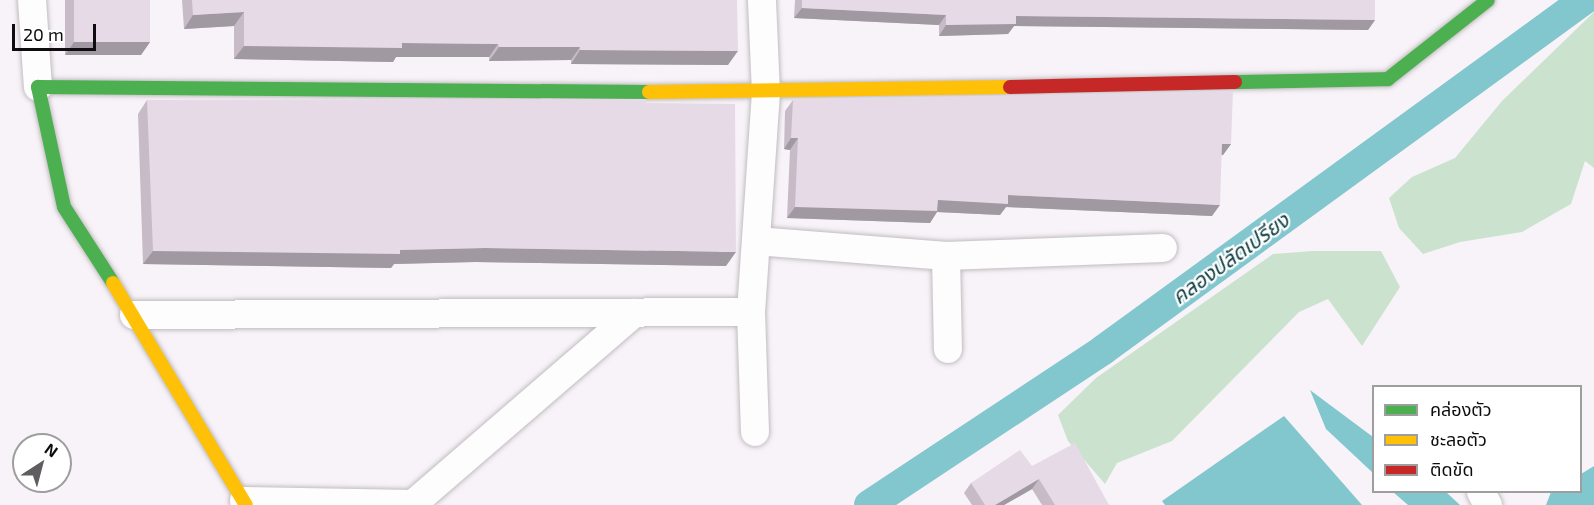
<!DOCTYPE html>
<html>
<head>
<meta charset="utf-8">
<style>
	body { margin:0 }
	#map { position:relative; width:1594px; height:505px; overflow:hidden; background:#f8f3f8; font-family:"Exo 2","Noto Sans Thai",sans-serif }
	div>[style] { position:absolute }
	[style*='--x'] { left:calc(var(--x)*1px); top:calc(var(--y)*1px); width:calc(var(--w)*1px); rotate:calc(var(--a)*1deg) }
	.green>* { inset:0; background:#cbe2cf }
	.water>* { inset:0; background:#82c6ce }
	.canal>* { height:30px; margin:-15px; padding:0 15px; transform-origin:15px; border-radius:15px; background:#82c6ce }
	.roads { filter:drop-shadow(0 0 2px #c0bdc0) drop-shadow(0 0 2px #c0bdc0) }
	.street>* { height:28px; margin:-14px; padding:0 14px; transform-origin:14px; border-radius:14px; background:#fefdfe }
	.fast>* { height:14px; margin:-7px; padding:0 7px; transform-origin:7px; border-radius:7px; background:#4caf50 }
	.slow>* { height:14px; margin:-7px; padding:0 7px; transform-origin:7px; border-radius:7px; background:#ffc107 }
	.jam>* { height:14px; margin:-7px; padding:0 7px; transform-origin:7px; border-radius:7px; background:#c62828 }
	.wall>* { inset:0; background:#c6bbc7 }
	.shaded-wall>* { inset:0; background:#a199a2 }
	.building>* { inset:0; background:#e6dae7 }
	span { translate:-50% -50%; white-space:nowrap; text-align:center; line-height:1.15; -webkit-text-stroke:4.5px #fff; paint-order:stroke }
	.water-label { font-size:21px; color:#0e3d41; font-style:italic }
	.legend { position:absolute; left:1372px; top:385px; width:210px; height:108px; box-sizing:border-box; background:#fff; border:2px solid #9f9e9f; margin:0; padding:8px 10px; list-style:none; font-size:18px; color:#0e0c0e }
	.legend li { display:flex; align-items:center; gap:12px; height:30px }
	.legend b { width:30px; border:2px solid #9f9e9f }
	.north { position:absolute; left:12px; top:433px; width:60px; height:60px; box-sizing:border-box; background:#fff; border:2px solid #9f9e9f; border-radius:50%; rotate:36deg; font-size:16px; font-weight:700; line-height:24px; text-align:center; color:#0e0c0e }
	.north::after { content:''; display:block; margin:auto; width:21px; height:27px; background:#605d60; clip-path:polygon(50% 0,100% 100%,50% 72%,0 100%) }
	.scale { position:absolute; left:12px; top:24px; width:84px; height:27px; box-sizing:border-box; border:3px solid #0e0c0e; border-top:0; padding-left:8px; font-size:18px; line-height:21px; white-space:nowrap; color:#0e0c0e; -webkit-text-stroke:4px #fff; paint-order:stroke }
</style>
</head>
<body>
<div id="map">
	<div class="green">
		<i style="clip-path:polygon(1594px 12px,1594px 168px,1585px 161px,1571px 204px,1522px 232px,1460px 242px,1423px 254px,1399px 228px,1389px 198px,1412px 177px,1455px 158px,1502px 101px)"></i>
		<i style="clip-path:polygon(1313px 251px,1381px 251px,1400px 287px,1362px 346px,1328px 299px,1299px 312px,1172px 441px,1117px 463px,1105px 484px,1068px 441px,1058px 415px,1096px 378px,1273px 254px)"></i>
	</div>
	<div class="water">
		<i style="clip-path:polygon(1310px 390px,1373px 437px,1373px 473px,1326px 429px)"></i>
		<i style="clip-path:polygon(1284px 416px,1362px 505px,1165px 505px,1162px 501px)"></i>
		<i style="clip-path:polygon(1594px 466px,1594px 505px,1546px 505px,1551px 492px,1580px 492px,1581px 474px)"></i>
		<i style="clip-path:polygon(1393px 492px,1446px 492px,1460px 505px,1408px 505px)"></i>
	</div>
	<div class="canal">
		<i style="--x:869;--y:505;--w:281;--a:-33.5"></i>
		<i style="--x:1103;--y:350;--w:595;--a:-36.04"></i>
	</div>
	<div class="roads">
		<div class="street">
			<i style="--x:32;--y:0;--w:87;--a:86.1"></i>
			<i style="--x:756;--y:241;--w:191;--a:4.5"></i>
			<i style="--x:946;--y:256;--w:217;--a:-2.1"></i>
			<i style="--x:946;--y:256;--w:93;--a:88.8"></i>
			<i style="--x:751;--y:312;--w:220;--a:-86.1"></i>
			<i style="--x:766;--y:93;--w:93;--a:-92.5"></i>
			<i style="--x:134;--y:315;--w:617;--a:-0.28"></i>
			<i style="--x:751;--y:312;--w:120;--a:88.1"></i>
			<i style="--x:1481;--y:492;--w:15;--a:62"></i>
			<i style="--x:244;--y:501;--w:169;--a:1"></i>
			<i style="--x:413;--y:504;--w:292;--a:-40.8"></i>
		</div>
		<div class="fast">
			<i style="--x:1235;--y:82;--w:153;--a:-1.1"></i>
			<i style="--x:1388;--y:79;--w:127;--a:-38.3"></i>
			<i style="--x:113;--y:283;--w:90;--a:-122.8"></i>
			<i style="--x:64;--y:207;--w:123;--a:-102.2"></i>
			<i style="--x:38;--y:87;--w:611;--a:0.47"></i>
		</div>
		<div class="slow">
			<i style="--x:649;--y:92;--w:361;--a:-0.8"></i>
			<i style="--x:113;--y:283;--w:259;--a:59.1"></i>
		</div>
		<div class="jam">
			<i style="--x:1010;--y:87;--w:225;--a:-1.3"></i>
		</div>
	</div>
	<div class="wall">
		<i style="clip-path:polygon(65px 0,150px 0,150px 42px,141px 55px,65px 55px)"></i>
		<i style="clip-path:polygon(182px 0,737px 0,728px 65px,571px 64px,571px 60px,489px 61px,489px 57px,396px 57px,393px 62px,234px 59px,234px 26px,184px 29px)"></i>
		<i style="clip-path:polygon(795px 0,1375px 0,1375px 20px,1368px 30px,1014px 26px,1008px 34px,939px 36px,939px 25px,794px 18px)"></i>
		<i style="clip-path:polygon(147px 100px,646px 103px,726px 266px,475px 262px,394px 264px,391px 268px,143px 264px,138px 114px)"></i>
		<i style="clip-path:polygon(793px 100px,1231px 144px,1223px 155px,1221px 155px,1212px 216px,1006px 207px,1000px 215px,937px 212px,930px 223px,787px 218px,790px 150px,784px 149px,785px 111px)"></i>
		<i style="clip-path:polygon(1032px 466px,1109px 505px,1042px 505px,1032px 489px,1004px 505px,972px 505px,964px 493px,971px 483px)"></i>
	</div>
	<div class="shaded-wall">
		<i style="clip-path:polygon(802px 8px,946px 15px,939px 25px,794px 18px)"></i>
		<i style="clip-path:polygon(244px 12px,234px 26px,184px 29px,193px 15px)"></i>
		<i style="clip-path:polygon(1016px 16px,1375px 20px,1368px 30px,1014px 26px,1008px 34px,939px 36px,946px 25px)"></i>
		<i style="clip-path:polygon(74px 42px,150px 42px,141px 55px,65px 55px)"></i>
		<i style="clip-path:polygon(402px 43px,498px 44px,489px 57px,396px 57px,393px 62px,234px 59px,244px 46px)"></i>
		<i style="clip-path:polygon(499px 47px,580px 47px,571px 60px,489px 61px)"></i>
		<i style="clip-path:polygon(580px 50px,738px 51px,728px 65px,571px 64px)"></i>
		<i style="clip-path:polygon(791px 138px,798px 138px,790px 150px,784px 149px)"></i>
		<i style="clip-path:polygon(1222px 144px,1231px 144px,1223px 155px,1214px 155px)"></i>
		<i style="clip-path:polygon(1008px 195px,1220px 205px,1212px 216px,1006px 207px,1000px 215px,937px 212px,930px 223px,787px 218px,795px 207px,938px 200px)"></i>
		<i style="clip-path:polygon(485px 248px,736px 252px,726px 266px,475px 262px,394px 264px,391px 268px,143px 264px,153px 251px,400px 250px)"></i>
		<i style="clip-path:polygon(1039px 479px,1032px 489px,1004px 505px,995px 505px)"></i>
	</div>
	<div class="building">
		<i style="clip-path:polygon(74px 0,150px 0,150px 42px,74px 42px)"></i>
		<i style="clip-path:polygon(192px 0,737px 0,738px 51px,580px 50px,580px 47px,499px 47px,498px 44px,402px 43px,402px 48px,244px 46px,244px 12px,193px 15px)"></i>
		<i style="clip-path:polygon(802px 0,1375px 0,1375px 20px,1016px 16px,1016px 24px,946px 25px,946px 15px,802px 8px)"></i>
		<i style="clip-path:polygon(1233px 91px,1231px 144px,1222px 144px,1220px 205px,1008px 195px,1008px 204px,938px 200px,937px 211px,795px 207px,798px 138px,791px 138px,793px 100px)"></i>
		<i style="clip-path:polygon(646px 99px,646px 103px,735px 104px,736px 252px,485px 248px,400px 250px,400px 254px,153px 251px,147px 100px)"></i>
		<i style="clip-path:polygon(1075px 443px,1109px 505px,1055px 505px,1039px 479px,995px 505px,985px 505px,971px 483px,1020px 450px,1032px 466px)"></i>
	</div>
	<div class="water-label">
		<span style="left:1230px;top:258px;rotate:-36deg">คลองปลัดเปรียง</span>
	</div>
	<ul class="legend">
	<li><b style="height:8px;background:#4caf50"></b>คล่องตัว</li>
	<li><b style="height:8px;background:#ffc107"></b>ชะลอตัว</li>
	<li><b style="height:8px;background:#c62828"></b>ติดขัด</li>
	</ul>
	<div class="north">N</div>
	<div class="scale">20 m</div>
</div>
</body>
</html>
